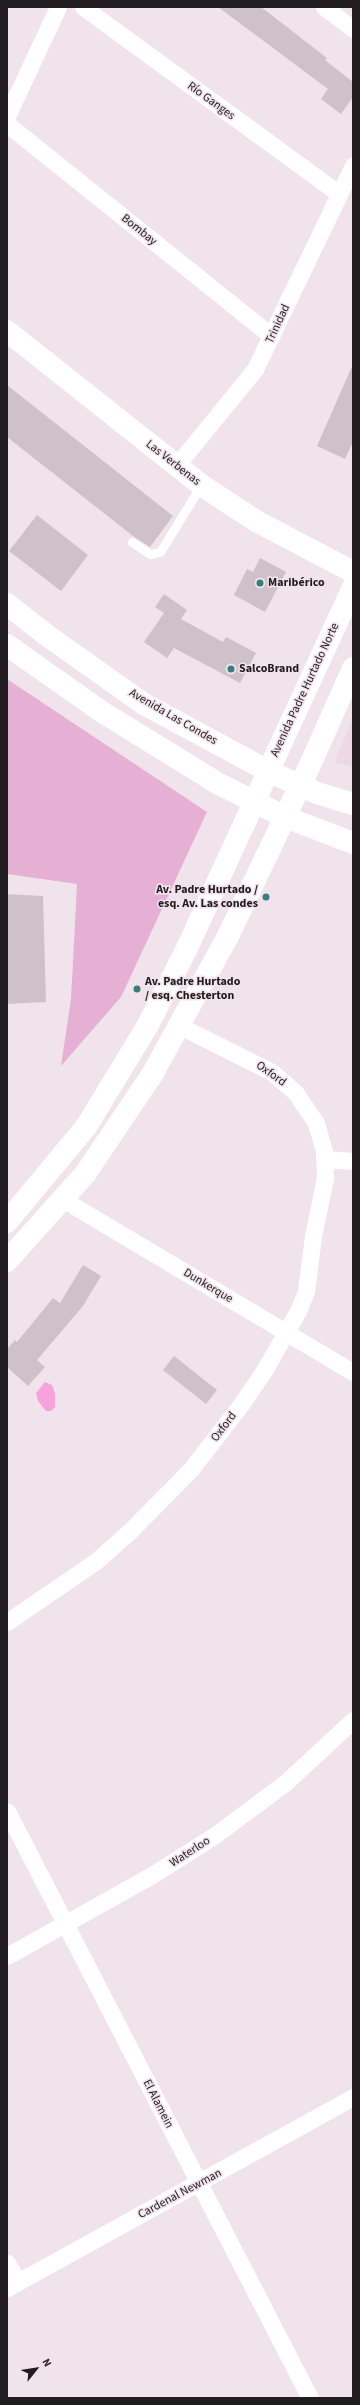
<!DOCTYPE html>
<html>
<head>
<meta charset="utf-8">
<style>
	body { margin:0 }
	#map { position:relative; width:360px; height:2405px; overflow:hidden; background:#f1e3ec; font-family:"Source Sans 3",sans-serif }
	div>[style] { position:absolute }
	[style*='--x'] { left:calc(var(--x)*1px); top:calc(var(--y)*1px); width:calc(var(--w)*1px); rotate:calc(var(--a)*1deg) }
	.built>* { inset:0; background:#eed8e6 }
	.green>* { inset:0; background:#e5b0d4 }
	.water>* { inset:0; background:#f6a3dd }
	.building>* { inset:0; background:#cec1c9 }
	.service>* { height:9px; margin:-4.5px; padding:0 4.5px; transform-origin:4.5px; border-radius:4.5px; background:#fff }
	.minor>* { height:17px; margin:-8.5px; padding:0 8.5px; transform-origin:8.5px; border-radius:8.5px; background:#fff }
	.tertiary>* { height:22px; margin:-11px; padding:0 11px; transform-origin:11px; border-radius:11px; background:#fff }
	.primary>* { height:22px; margin:-11px; padding:0 11px; transform-origin:11px; border-radius:11px; background:#fff }
	.dots>* { width:11px; height:11px; translate:-50% -50%; box-sizing:border-box; border:2px solid #f1e3ec; border-radius:50% }
	span { translate:-50% -50%; white-space:nowrap; text-align:center; line-height:1.15; -webkit-text-stroke:3px #f1e3ec; paint-order:stroke }
	.street-label { font-size:12px; color:#211c1f }
	.poi-label { font-size:12px; color:#211c1f; font-weight:700 }
	.left { translate:0 -50%; text-align:left }
	.right { translate:-100% -50%; text-align:right }
	.frame { position:absolute; inset:0; border:8px solid #211c1f; pointer-events:none }
	.north { position:absolute; left:16px; top:2349px; width:40px; height:40px; -webkit-text-stroke:3px #f1e3ec; paint-order:stroke; rotate:60deg; font-size:11px; font-weight:700; line-height:16px; text-align:center; color:#211c1f }
	.north::after { content:''; display:block; margin:auto; width:14px; height:18px; background:#211c1f; clip-path:polygon(50% 0,100% 100%,50% 72%,0 100%) }
</style>
</head>
<body>
<div id="map">
	<div class="built">
		<i style="clip-path:polygon(353px 718px,353px 767px,334px 762px)"></i>
	</div>
	<div class="green">
		<i style="clip-path:polygon(7px 679px,207px 812px,121px 997px,61px 1066px,71px 999px,77px 884px,7px 874px)"></i>
	</div>
	<div class="water">
		<i style="clip-path:polygon(45px 1382px,52px 1385px,55px 1394px,55px 1407px,51px 1411px,46px 1411px,38px 1401px,36px 1393px)"></i>
	</div>
	<div class="building">
		<i style="clip-path:polygon(218px 7px,261px 7px,327px 58px,325px 60px,353px 82px,353px 97px,341px 114px,321px 99px,328px 89px)"></i>
		<i style="clip-path:polygon(353px 364px,353px 442px,345px 459px,317px 446px)"></i>
		<i style="clip-path:polygon(7px 385px,173px 516px,150px 547px,133px 536px,7px 437px)"></i>
		<i style="clip-path:polygon(37px 515px,88px 555px,61px 591px,9px 551px)"></i>
		<i style="clip-path:polygon(260px 558px,286px 572px,265px 612px,234px 595px,247px 569px,253px 572px)"></i>
		<i style="clip-path:polygon(164px 594px,187px 610px,181px 619px,223px 642px,226px 637px,256px 653px,240px 683px,174px 648px,167px 658px,144px 642px,164px 613px,155px 607px)"></i>
		<i style="clip-path:polygon(7px 894px,43px 896px,46px 1002px,7px 1004px)"></i>
		<i style="clip-path:polygon(83px 1265px,101px 1276px,83px 1306px,37px 1360px,45px 1367px,28px 1386px,7px 1367px,7px 1349px,15px 1340px,17px 1342px,53px 1298px,60px 1303px)"></i>
		<i style="clip-path:polygon(174px 1356px,217px 1390px,206px 1404px,163px 1370px)"></i>
	</div>
	<div class="service">
		<i style="--x:132;--y:542;--w:22;--a:34"></i>
		<i style="--x:150;--y:554;--w:10;--a:-11"></i>
		<i style="--x:160;--y:552;--w:79;--a:-58.5"></i>
	</div>
	<div class="minor">
		<i style="--x:83;--y:7;--w:317;--a:36.1"></i>
		<i style="--x:324;--y:7;--w:36;--a:37"></i>
		<i style="--x:7;--y:116;--w:120;--a:-64.9"></i>
		<i style="--x:7;--y:124;--w:339;--a:38.7"></i>
		<i style="--x:176;--y:466;--w:125;--a:-50.8"></i>
		<i style="--x:255;--y:369;--w:226;--a:-64.3"></i>
		<i style="--x:325;--y:1159;--w:28;--a:4"></i>
		<i style="--x:64;--y:1200;--w:336;--a:30.8"></i>
		<i style="--x:7;--y:1622;--w:108;--a:-34.4"></i>
		<i style="--x:96;--y:1561;--w:45;--a:-41.4"></i>
		<i style="--x:130;--y:1531;--w:87;--a:-45.5"></i>
		<i style="--x:191;--y:1469;--w:83;--a:-52.3"></i>
		<i style="--x:242;--y:1403;--w:41;--a:-55.9"></i>
		<i style="--x:265;--y:1369;--w:67;--a:-60.4"></i>
		<i style="--x:298;--y:1311;--w:22;--a:-68"></i>
		<i style="--x:306;--y:1291;--w:55;--a:-82.7"></i>
		<i style="--x:313;--y:1236;--w:59;--a:-78.3"></i>
		<i style="--x:325;--y:1178;--w:27;--a:-92"></i>
		<i style="--x:324;--y:1151;--w:29;--a:-106"></i>
		<i style="--x:316;--y:1123;--w:36;--a:-124"></i>
		<i style="--x:296;--y:1093;--w:32;--a:-139"></i>
		<i style="--x:272;--y:1072;--w:103;--a:-153.4"></i>
		<i style="--x:7;--y:1811;--w:661;--a:62.7"></i>
		<i style="--x:7;--y:1956;--w:166;--a:-29.2"></i>
		<i style="--x:152;--y:1875;--w:75;--a:-32.4"></i>
		<i style="--x:215;--y:1835;--w:89;--a:-36.7"></i>
		<i style="--x:286;--y:1782;--w:91;--a:-42.8"></i>
		<i style="--x:7;--y:2263;--w:22;--a:60"></i>
		<i style="--x:7;--y:2288;--w:395;--a:-28.9"></i>
	</div>
	<div class="tertiary">
		<i style="--x:7;--y:331;--w:248;--a:38.4"></i>
		<i style="--x:201;--y:485;--w:66;--a:33.2"></i>
		<i style="--x:256;--y:521;--w:110;--a:27.7"></i>
	</div>
	<div class="primary">
		<i style="--x:7;--y:604;--w:48;--a:38.3"></i>
		<i style="--x:45;--y:634;--w:121;--a:35.3"></i>
		<i style="--x:144;--y:704;--w:141;--a:28.4"></i>
		<i style="--x:268;--y:771;--w:54;--a:24.2"></i>
		<i style="--x:317;--y:793;--w:38;--a:17"></i>
		<i style="--x:7;--y:645;--w:116;--a:35.2"></i>
		<i style="--x:102;--y:712;--w:137;--a:31.6"></i>
		<i style="--x:219;--y:784;--w:74;--a:26.6"></i>
		<i style="--x:285;--y:817;--w:73;--a:20.9"></i>
		<i style="--x:7;--y:1222;--w:124;--a:-50.3"></i>
		<i style="--x:86;--y:1127;--w:119;--a:-58.7"></i>
		<i style="--x:148;--y:1025;--w:89;--a:-63.1"></i>
		<i style="--x:188;--y:946;--w:395;--a:-65.3"></i>
		<i style="--x:7;--y:1261;--w:117;--a:-48.1"></i>
		<i style="--x:85;--y:1174;--w:122;--a:-56"></i>
		<i style="--x:153;--y:1073;--w:158;--a:-61.3"></i>
		<i style="--x:229;--y:934;--w:190;--a:-64.4"></i>
		<i style="--x:311;--y:763;--w:104;--a:-66.1"></i>
	</div>
	<div class="dots">
		<i style="left:260px;top:583px;background:#377f7a"></i>
		<i style="left:231px;top:669px;background:#377f7a"></i>
		<i style="left:266px;top:897px;background:#377f7a"></i>
		<i style="left:137px;top:989px;background:#377f7a"></i>
	</div>
	<div class="street-label">
		<span style="left:211px;top:101px;rotate:36deg">Río Ganges</span>
		<span style="left:139px;top:230px;rotate:39deg">Bombay</span>
		<span style="left:278px;top:324px;rotate:-65deg">Trinidad</span>
		<span style="left:173px;top:463px;rotate:38deg">Las Verbenas</span>
		<span style="left:305px;top:690px;rotate:-65deg">Avenida Padre Hurtado Norte</span>
		<span style="left:173px;top:717px;rotate:30deg">Avenida Las Condes</span>
		<span style="left:271px;top:1074px;rotate:35deg">Oxford</span>
		<span style="left:208px;top:1286px;rotate:31deg">Dunkerque</span>
		<span style="left:224px;top:1427px;rotate:-53deg">Oxford</span>
		<span style="left:190px;top:1852px;rotate:-33deg">Waterloo</span>
		<span style="left:158px;top:2104px;rotate:63deg">El Alamein</span>
		<span style="left:180px;top:2194px;rotate:-28deg">Cardenal Newman</span>
	</div>
	<div class="poi-label">
		<span class="left" style="left:268px;top:583px">Maribérico</span>
		<span class="left" style="left:239px;top:669px">SalcoBrand</span>
		<span class="right" style="left:258px;top:897px">Av. Padre Hurtado /<br>esq. Av. Las condes</span>
		<span class="left" style="left:145px;top:989px">Av. Padre Hurtado<br>/ esq. Chesterton</span>
	</div>
	<div class="frame"></div>
	<div class="north">N</div>
</div>
</body>
</html>
